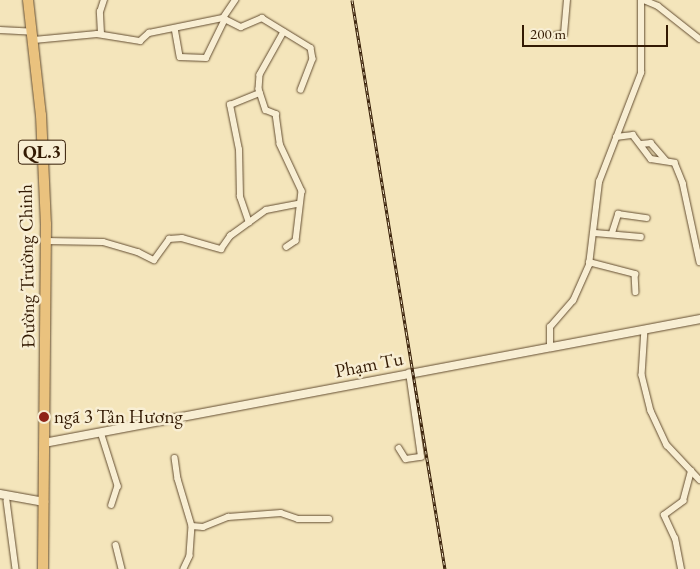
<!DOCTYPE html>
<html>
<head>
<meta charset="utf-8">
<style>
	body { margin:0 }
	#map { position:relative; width:700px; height:569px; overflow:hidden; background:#f4e5bb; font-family:"EB Garamond",serif }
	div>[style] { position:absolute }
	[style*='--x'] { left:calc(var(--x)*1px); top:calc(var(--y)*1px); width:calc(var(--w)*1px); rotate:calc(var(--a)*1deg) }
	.roads { filter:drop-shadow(0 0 1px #634d31) drop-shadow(0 0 1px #634d31) }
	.street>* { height:5.5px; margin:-2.75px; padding:0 2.75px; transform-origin:2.75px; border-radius:2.75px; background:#f8eed3 }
	.secondary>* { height:8px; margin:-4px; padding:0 4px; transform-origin:4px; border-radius:4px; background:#f8eed3 }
	.highway>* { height:10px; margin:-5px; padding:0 5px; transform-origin:5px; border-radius:5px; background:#eac27e }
	.rail>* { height:3px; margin-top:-1.5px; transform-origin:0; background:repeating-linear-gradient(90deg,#f8eed3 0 4px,#331a03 0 8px); box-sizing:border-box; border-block:1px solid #331a03 }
	.dots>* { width:14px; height:14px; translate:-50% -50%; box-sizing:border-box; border:2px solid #f8eed3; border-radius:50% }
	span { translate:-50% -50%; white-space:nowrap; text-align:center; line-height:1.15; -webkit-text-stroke:5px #f8eed3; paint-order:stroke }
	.shield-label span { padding:1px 4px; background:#f8eed3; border:1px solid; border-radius:4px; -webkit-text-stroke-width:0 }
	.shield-label { font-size:18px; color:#331a03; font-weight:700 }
	.street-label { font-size:19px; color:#331a03 }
	.poi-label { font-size:19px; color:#331a03 }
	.left { translate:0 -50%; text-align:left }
	.scale { position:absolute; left:522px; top:25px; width:146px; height:22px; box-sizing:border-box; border:2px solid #331a03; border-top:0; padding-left:6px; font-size:15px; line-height:18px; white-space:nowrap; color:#331a03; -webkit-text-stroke:4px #f8eed3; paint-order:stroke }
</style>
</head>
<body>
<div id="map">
	<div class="roads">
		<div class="street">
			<i style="--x:644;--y:0;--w:15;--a:23"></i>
			<i style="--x:658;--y:6;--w:53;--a:38.2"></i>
			<i style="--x:223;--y:18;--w:20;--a:27"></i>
			<i style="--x:241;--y:27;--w:23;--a:-23"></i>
			<i style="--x:262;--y:18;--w:57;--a:31.5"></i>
			<i style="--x:311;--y:48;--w:11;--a:80"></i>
			<i style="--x:313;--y:59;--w:33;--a:111"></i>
			<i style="--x:175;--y:28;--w:29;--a:80"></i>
			<i style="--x:180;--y:57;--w:26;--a:2"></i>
			<i style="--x:206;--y:58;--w:43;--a:-64"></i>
			<i style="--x:0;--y:30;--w:33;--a:3"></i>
			<i style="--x:284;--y:32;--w:49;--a:119.2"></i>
			<i style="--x:260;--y:75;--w:14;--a:94"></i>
			<i style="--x:259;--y:89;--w:22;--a:72"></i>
			<i style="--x:266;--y:110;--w:11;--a:22"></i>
			<i style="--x:276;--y:114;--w:30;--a:82"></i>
			<i style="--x:280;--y:144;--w:52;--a:64.9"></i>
			<i style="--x:302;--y:191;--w:50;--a:96.8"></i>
			<i style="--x:296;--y:241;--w:11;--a:146"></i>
			<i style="--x:101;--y:34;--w:22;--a:-93"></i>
			<i style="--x:100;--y:12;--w:13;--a:-72"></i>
			<i style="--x:556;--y:35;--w:8;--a:-7"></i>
			<i style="--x:564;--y:34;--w:34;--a:-85"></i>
			<i style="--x:34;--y:40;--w:63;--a:-5.4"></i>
			<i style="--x:97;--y:34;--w:44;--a:9.2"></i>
			<i style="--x:140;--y:41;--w:12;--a:-42"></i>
			<i style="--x:149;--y:33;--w:76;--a:-11.5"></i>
			<i style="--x:223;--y:18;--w:22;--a:-56"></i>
			<i style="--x:616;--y:137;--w:17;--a:-7"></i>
			<i style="--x:633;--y:135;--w:30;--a:53"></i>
			<i style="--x:651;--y:159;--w:24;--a:9"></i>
			<i style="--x:675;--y:163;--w:22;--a:68"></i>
			<i style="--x:683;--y:183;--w:81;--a:77.9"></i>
			<i style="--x:641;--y:144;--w:10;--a:-6"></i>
			<i style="--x:651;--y:143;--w:23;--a:49"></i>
			<i style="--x:249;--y:223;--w:28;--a:-109"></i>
			<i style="--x:240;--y:197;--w:47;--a:-91.2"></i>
			<i style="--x:239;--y:150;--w:46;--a:-101.3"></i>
			<i style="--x:230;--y:105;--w:32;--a:-22"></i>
			<i style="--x:595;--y:233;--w:46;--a:5"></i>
			<i style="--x:612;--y:233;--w:20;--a:-72"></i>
			<i style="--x:618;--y:214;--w:29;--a:8"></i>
			<i style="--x:46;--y:241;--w:57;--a:1"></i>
			<i style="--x:103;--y:242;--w:36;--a:16"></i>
			<i style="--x:138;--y:252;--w:18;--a:27"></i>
			<i style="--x:154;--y:260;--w:26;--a:-54"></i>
			<i style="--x:169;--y:239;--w:13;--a:-4"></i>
			<i style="--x:182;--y:238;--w:41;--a:15.8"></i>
			<i style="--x:221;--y:249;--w:16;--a:-55"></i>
			<i style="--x:230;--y:236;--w:44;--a:-35.8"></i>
			<i style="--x:266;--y:210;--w:33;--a:-11"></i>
			<i style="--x:589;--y:262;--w:48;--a:14.6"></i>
			<i style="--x:635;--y:274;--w:18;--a:87"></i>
			<i style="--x:645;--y:329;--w:46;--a:93.7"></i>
			<i style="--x:642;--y:375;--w:37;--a:76"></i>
			<i style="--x:651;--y:411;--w:38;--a:65"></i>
			<i style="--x:667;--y:445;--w:48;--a:46.7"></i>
			<i style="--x:550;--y:346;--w:19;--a:-90"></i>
			<i style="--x:550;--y:327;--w:35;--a:-49"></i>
			<i style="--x:573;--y:301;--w:39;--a:-66"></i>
			<i style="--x:589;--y:265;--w:84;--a:-83.1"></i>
			<i style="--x:599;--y:182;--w:117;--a:-68.9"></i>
			<i style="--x:641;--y:73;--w:73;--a:-90"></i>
			<i style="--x:101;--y:432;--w:57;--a:72.5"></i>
			<i style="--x:118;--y:486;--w:20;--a:108"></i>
			<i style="--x:399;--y:448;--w:13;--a:58"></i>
			<i style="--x:406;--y:459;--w:15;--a:-8"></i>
			<i style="--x:421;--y:457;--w:85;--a:-98.1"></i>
			<i style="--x:175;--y:458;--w:21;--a:82"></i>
			<i style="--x:178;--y:479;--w:49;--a:73.4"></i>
			<i style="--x:192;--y:526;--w:30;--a:94"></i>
			<i style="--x:190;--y:556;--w:14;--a:115"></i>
			<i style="--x:7;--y:501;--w:69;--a:82.5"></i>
			<i style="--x:192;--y:526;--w:11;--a:5"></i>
			<i style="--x:203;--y:527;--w:27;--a:-22"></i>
			<i style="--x:228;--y:517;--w:53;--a:-4.3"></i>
			<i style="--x:281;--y:513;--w:18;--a:19"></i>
			<i style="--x:298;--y:519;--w:31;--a:0"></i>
			<i style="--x:116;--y:545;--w:25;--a:76"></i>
			<i style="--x:681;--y:569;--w:31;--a:-101"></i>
			<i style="--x:675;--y:539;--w:26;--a:-115"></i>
			<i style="--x:664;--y:515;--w:24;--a:-36"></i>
			<i style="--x:683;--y:501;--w:31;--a:-75"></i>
		</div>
		<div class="secondary">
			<i style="--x:44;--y:443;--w:668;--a:-10.7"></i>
			<i style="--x:0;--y:494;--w:45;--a:10.3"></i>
		</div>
		<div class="highway">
			<i style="--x:28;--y:0;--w:116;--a:83.6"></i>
			<i style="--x:41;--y:115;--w:109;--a:87.4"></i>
			<i style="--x:46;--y:224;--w:345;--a:90.5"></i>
		</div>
	</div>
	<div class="rail">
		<i style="--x:352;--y:0;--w:577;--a:80.72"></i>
	</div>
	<div class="dots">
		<i style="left:44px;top:417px;background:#8f2418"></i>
	</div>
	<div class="shield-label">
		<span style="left:42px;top:152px">QL.3</span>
	</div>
	<div class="street-label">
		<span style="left:27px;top:266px;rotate:-91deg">Đường Trường Chinh</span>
		<span style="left:369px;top:365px;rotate:-11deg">Phạm Tu</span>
	</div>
	<div class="poi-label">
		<span class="left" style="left:54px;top:417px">ngã 3 Tân Hương</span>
	</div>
	<div class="scale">200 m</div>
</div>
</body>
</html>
